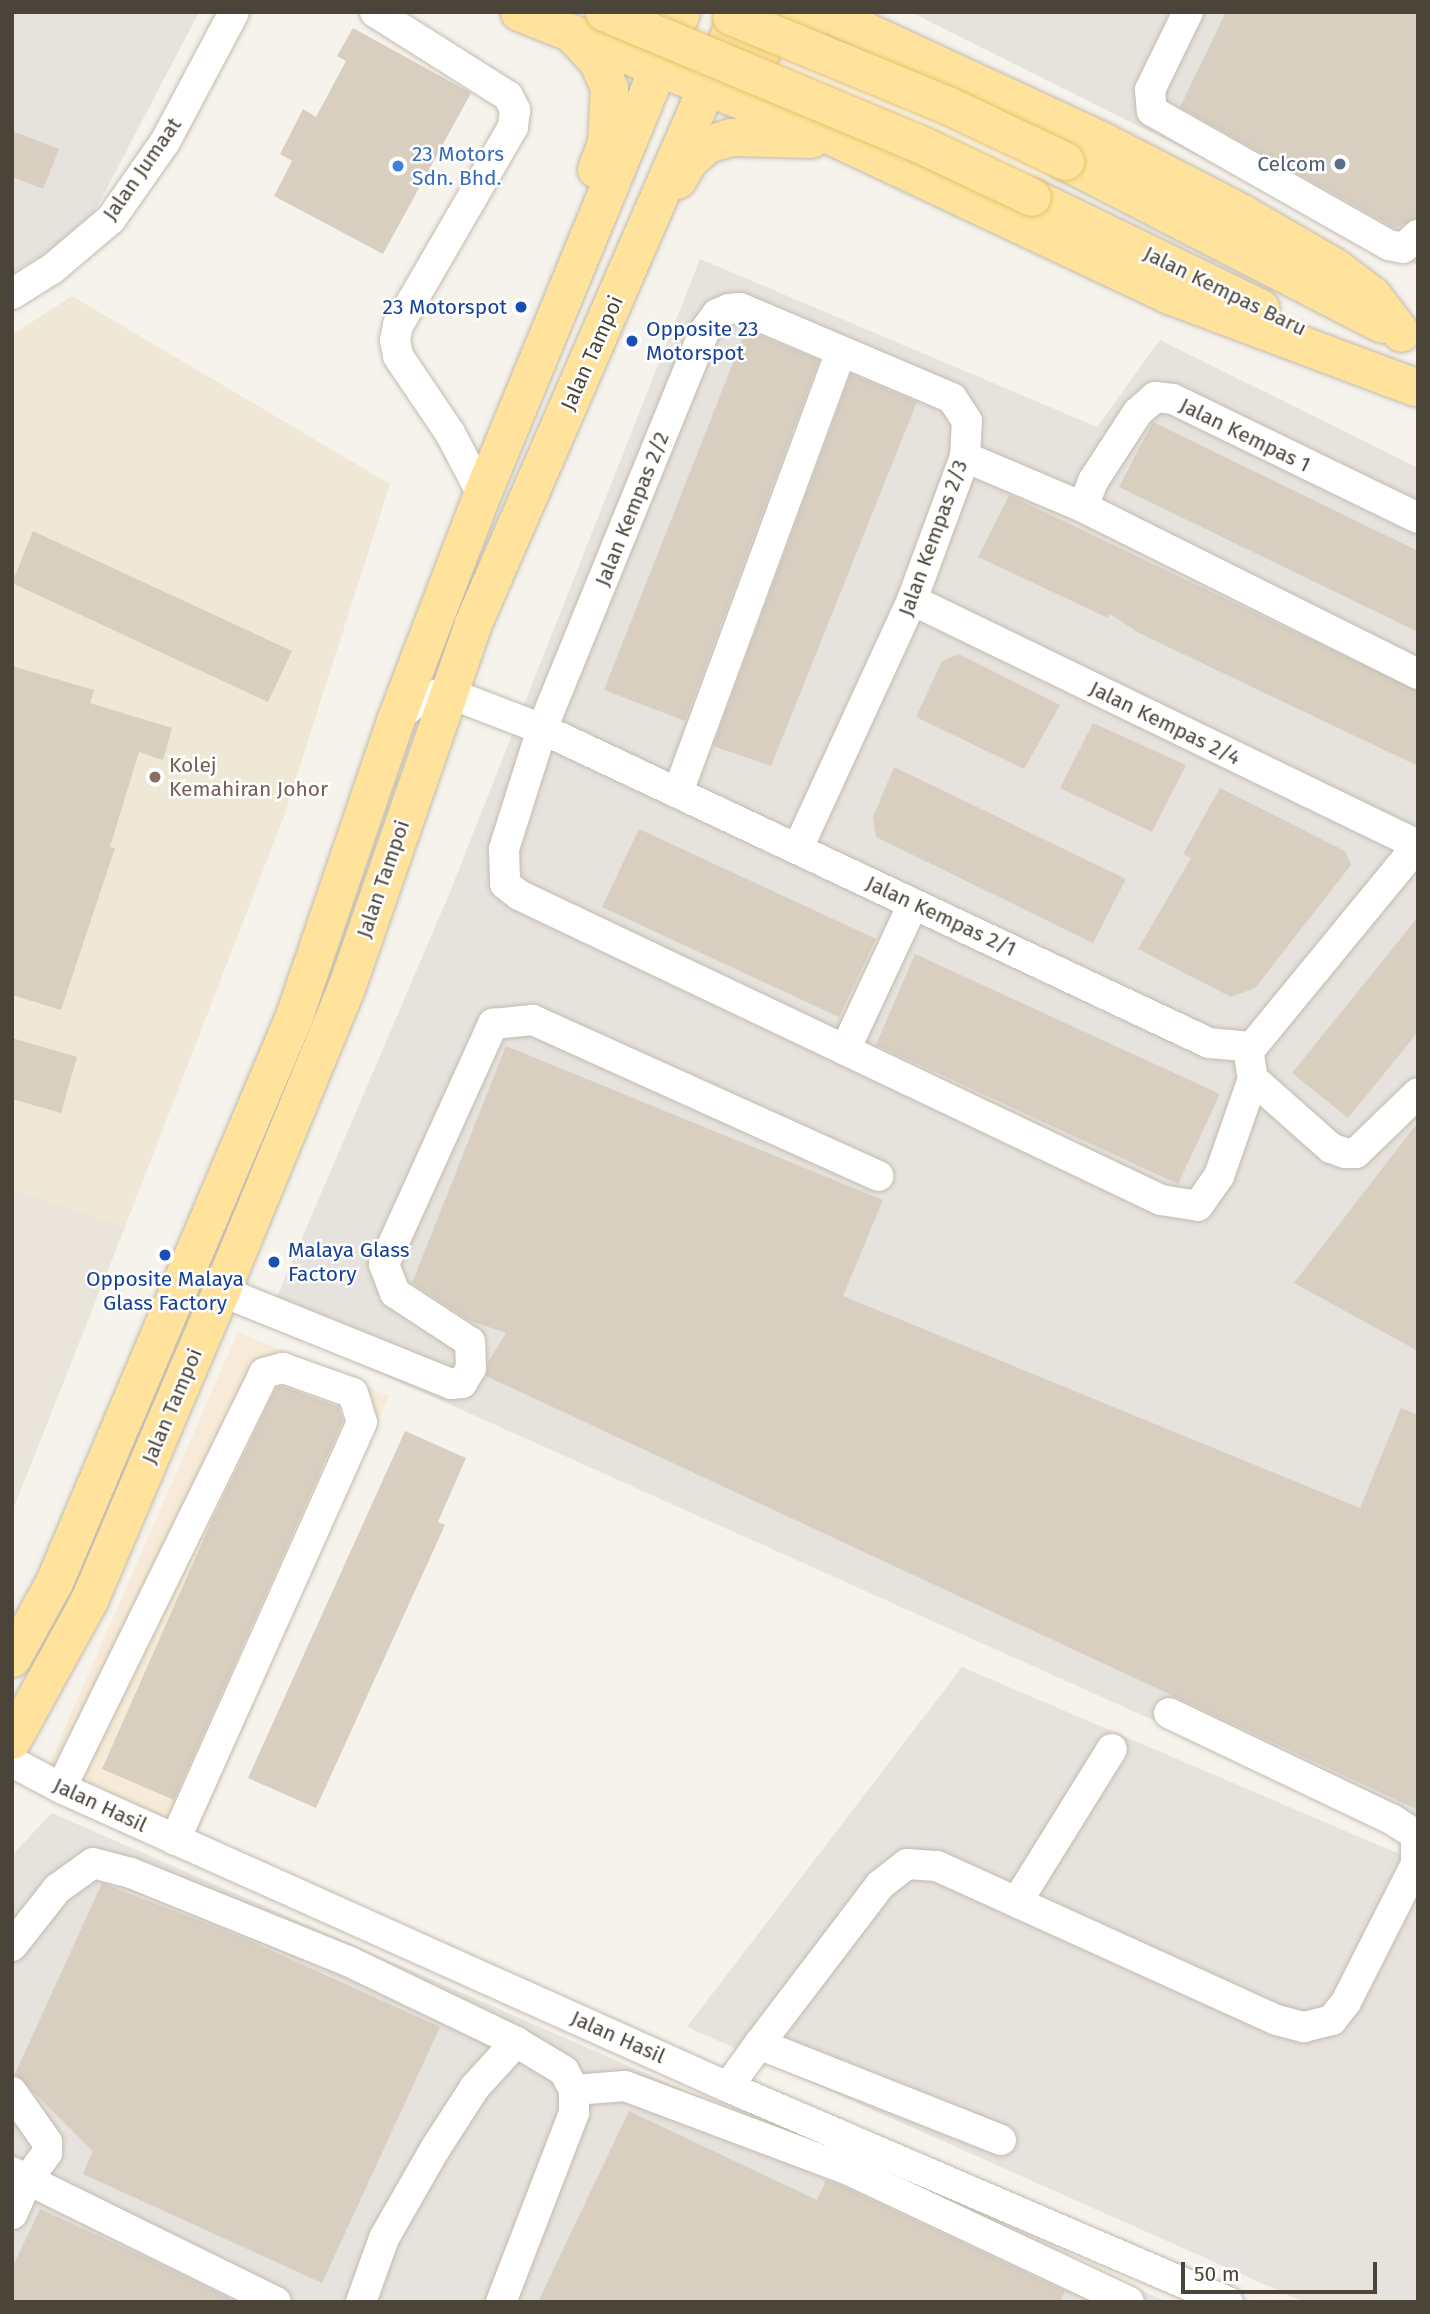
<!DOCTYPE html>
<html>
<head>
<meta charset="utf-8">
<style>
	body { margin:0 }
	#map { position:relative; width:1430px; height:2314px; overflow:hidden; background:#f6f3ec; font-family:"Fira Sans",sans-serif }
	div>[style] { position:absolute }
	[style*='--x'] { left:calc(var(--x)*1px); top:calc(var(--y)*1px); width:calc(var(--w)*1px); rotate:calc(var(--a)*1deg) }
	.residential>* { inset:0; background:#eae5da }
	.commercial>* { inset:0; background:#f7ead8 }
	.industrial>* { inset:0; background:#e6e2dd }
	.education>* { inset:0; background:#efe8d6 }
	.building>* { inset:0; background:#d8cfc1 }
	.roads { filter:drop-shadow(0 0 2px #c2bbae) drop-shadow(0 0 2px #c2bbae) }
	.minor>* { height:30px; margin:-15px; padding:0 15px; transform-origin:15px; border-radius:15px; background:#fff }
	.major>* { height:37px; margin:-18.5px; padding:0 18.5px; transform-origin:18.5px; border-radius:18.5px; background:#ffe39c }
	.bridges { filter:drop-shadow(0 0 2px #e6c16a) drop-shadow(0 0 2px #e6c16a) }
	.major-bridge>* { height:37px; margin:-18.5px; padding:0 18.5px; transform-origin:18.5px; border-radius:18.5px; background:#ffe39c }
	.dots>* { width:19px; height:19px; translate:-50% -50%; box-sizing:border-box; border:4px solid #fff; border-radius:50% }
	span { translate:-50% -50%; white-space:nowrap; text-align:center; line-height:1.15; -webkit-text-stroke:5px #fff; paint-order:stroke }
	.shop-label { font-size:21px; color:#366cbe }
	.left { translate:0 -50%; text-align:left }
	.service-label { font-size:21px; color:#4e5e75 }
	.right { translate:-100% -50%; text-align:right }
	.street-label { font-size:21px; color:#4b4439 }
	.transit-label { font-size:21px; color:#164399 }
	.education-label { font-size:21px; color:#785e54 }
	.frame { position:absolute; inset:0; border:14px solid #4b4439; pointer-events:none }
	.scale { position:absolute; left:1181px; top:2262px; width:196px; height:32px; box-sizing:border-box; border:4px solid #4b4439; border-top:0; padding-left:9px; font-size:21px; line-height:24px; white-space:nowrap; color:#4b4439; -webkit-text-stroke:5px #fff; paint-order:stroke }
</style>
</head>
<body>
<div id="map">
	<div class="residential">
		<i style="clip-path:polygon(12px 1189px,125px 1227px,12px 1512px)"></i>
	</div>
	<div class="commercial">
		<i style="clip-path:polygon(238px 1332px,389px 1396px,197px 1834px,49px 1764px)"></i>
	</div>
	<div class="industrial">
		<i style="clip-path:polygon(12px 12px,199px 12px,85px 230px,12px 273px)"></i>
		<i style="clip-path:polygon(911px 12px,1418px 12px,1418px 266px)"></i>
		<i style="clip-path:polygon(700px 259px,1097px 427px,1160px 340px,1418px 468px,1418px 1839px,266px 1322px,450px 892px)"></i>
		<i style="clip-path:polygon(962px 1667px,1418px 1862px,1418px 2302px,1304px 2302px,687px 2027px)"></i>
		<i style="clip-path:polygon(52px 1813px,1167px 2302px,12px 2302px,12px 1855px)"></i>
	</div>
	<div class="education">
		<i style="clip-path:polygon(72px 296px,390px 484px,284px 816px,125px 1227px,12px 1189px,12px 335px)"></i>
	</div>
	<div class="building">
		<i style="clip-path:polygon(1226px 12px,1418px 12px,1418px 218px,1395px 228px,1180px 107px)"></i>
		<i style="clip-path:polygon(353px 28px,471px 93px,383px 254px,274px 196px,292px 161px,280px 154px,303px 109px,316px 117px,346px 61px,337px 56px)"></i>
		<i style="clip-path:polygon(12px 131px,59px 149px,43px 189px,12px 177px)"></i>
		<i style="clip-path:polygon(746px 330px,819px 360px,685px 721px,604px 690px)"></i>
		<i style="clip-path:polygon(851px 374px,917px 402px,771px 766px,713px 746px)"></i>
		<i style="clip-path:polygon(1153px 422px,1418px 551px,1418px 632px,1119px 487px)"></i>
		<i style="clip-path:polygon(1009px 495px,1418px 691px,1418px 766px,1139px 633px,1110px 614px,1108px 618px,978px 557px)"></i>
		<i style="clip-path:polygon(33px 531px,292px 651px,268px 702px,12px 583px)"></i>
		<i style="clip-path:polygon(959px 654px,1060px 705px,1024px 769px,916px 717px,942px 661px)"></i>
		<i style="clip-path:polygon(12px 666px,94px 690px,90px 703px,172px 728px,163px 760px,139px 752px,110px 847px,115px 848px,61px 1010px,12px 995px)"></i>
		<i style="clip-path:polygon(1093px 723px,1186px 765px,1152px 832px,1060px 788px)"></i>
		<i style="clip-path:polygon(894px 767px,1126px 879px,1093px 943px,876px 837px,873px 817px)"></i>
		<i style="clip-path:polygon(1220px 788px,1345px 851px,1351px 865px,1255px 988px,1231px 997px,1138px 949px,1191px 858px,1183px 854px)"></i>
		<i style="clip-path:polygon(639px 829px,876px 939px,839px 1017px,602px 907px)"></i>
		<i style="clip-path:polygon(1418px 917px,1418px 1032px,1348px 1118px,1292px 1073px)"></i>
		<i style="clip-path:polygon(915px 954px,1220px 1094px,1178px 1184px,876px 1045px)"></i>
		<i style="clip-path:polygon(12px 1038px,77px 1057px,61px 1113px,12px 1099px)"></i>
		<i style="clip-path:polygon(506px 1046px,883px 1200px,843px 1296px,1360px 1508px,1401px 1408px,1418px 1415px,1418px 1810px,486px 1376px,488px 1362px,506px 1333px,468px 1320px,412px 1283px)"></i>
		<i style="clip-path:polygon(1418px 1122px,1418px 1351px,1294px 1283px)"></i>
		<i style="clip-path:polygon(282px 1386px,339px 1407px,343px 1421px,174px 1800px,102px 1769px,213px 1518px,276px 1388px)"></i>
		<i style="clip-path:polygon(405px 1431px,466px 1458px,438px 1522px,445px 1525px,316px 1808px,248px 1778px)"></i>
		<i style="clip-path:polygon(102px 1883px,239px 1936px,440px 2027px,322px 2283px,83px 2174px,93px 2151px,15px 2074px)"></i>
		<i style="clip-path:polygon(629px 2111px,817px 2200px,826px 2180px,844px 2187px,1065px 2291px,1060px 2302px,538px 2302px)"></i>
		<i style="clip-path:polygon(40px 2209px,149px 2259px,236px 2302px,12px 2302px,12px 2268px)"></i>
	</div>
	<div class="roads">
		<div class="minor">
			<i style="--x:375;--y:12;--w:157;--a:32.3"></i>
			<i style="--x:508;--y:96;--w:16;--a:63"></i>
			<i style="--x:515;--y:110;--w:17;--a:97"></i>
			<i style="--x:513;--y:127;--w:229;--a:120.1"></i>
			<i style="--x:398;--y:325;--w:15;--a:101"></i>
			<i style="--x:395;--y:340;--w:16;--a:79"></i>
			<i style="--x:398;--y:356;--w:93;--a:56"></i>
			<i style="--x:450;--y:433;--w:69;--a:62.3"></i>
			<i style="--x:1188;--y:12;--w:87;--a:116"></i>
			<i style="--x:1150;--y:90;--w:21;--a:85"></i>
			<i style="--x:1152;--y:111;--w:272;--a:29.5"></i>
			<i style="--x:1389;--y:245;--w:14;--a:12"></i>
			<i style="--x:1403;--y:248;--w:20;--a:-41"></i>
			<i style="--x:12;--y:294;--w:47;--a:-32"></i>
			<i style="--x:52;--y:269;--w:77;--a:-40.3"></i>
			<i style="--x:111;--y:219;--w:94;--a:-55"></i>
			<i style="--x:165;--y:142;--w:147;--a:-62"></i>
			<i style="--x:965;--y:457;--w:128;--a:23"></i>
			<i style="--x:1083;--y:507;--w:28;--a:-69"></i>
			<i style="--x:1093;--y:481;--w:82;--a:-56.9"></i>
			<i style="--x:1138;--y:412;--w:23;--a:-41"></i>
			<i style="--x:1155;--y:397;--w:18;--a:6"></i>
			<i style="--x:1173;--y:399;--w:272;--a:25.9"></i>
			<i style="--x:1083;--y:507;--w:374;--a:26.5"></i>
			<i style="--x:912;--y:600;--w:562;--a:25.84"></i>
			<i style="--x:396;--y:718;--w:29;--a:-38"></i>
			<i style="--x:419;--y:700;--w:28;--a:-17"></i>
			<i style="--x:446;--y:692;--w:103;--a:21.1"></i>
			<i style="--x:542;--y:729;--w:737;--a:25.21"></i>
			<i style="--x:1209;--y:1043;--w:43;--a:5.3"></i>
			<i style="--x:678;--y:792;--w:470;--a:-69.7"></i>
			<i style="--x:798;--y:848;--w:273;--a:-65.3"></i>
			<i style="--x:912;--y:600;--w:153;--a:-69.7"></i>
			<i style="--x:965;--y:457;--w:36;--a:-87"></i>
			<i style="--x:967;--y:421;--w:27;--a:-123"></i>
			<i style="--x:952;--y:398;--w:230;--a:-157"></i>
			<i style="--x:740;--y:308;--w:11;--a:175"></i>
			<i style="--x:729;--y:309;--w:13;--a:157"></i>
			<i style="--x:717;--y:314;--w:22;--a:126"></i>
			<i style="--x:704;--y:332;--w:429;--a:112.2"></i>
			<i style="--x:542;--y:729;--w:126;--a:107.6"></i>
			<i style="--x:504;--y:849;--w:35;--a:88"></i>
			<i style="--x:505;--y:884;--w:18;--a:38"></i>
			<i style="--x:519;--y:895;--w:711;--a:25.41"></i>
			<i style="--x:1161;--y:1200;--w:37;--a:9"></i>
			<i style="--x:1198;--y:1206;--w:37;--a:-55"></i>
			<i style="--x:1219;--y:1176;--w:103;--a:-70.7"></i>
			<i style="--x:1252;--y:1047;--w:261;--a:-50.6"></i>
			<i style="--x:845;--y:1050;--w:161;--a:-65"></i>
			<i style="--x:1250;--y:1061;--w:18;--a:81"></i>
			<i style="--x:1253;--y:1079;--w:104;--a:41.5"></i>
			<i style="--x:1331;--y:1148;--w:15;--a:20"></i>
			<i style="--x:1345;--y:1153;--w:11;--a:0"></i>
			<i style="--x:1356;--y:1153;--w:86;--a:-44.1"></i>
			<i style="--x:221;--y:1291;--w:248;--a:22"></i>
			<i style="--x:451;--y:1384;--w:11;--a:-5"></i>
			<i style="--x:462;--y:1383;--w:17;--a:-59"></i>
			<i style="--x:471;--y:1368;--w:26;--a:-92"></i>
			<i style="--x:470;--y:1342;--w:90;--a:-146.8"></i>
			<i style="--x:395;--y:1293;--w:31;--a:-111"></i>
			<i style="--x:384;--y:1264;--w:264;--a:-65.6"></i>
			<i style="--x:493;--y:1024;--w:40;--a:-5.7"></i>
			<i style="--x:533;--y:1020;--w:379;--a:24.3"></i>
			<i style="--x:12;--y:1762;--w:55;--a:28"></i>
			<i style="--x:61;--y:1788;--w:731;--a:24.15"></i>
			<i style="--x:728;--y:2087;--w:544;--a:23.27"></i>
			<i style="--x:61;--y:1788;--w:462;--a:-63.9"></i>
			<i style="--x:264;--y:1373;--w:20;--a:-15"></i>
			<i style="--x:283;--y:1368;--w:74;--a:19.7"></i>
			<i style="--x:353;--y:1393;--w:30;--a:73"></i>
			<i style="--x:362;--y:1422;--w:458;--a:114.1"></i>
			<i style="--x:1017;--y:1902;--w:180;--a:-58.2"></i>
			<i style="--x:12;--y:1946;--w:73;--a:-51.7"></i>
			<i style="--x:57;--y:1889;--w:44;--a:-35.8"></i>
			<i style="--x:93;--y:1863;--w:39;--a:15"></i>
			<i style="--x:131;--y:1873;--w:234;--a:22.1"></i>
			<i style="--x:348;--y:1961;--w:187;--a:25.7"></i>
			<i style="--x:516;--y:2042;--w:56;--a:31.1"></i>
			<i style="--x:564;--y:2071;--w:21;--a:62"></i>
			<i style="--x:574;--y:2090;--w:23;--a:90"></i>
			<i style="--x:574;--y:2113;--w:203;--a:111.1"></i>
			<i style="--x:728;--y:2087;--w:53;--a:-54.2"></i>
			<i style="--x:574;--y:2090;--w:51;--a:-4.5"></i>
			<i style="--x:625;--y:2086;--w:241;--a:20.6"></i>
			<i style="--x:851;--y:2171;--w:307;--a:25.2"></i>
			<i style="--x:12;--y:2092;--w:61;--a:55"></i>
			<i style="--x:47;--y:2142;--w:11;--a:90"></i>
			<i style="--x:47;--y:2153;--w:34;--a:126"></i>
			<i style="--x:27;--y:2181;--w:36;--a:114"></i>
			<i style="--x:1001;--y:2140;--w:260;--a:-158.4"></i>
			<i style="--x:759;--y:2044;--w:200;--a:-52.7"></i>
			<i style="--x:880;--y:1885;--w:34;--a:-38"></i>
			<i style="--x:907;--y:1864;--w:30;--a:4"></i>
			<i style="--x:937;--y:1866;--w:373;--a:24.4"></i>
			<i style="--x:1277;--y:2020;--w:28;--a:15"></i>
			<i style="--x:1304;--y:2027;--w:29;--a:-14"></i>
			<i style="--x:1332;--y:2020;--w:23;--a:-52"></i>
			<i style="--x:1346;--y:2002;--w:155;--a:-63.1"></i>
			<i style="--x:1416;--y:1864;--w:29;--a:-90"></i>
			<i style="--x:1416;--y:1835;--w:30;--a:-147"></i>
			<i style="--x:1391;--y:1819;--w:246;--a:-154.5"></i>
			<i style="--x:12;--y:2172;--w:294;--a:26.2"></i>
			<i style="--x:361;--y:2302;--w:68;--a:-70.2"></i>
			<i style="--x:384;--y:2238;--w:103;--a:-60.2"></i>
			<i style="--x:435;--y:2149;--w:74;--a:-57.2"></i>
			<i style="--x:475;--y:2087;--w:61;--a:-47.7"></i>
		</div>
		<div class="major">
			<i style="--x:519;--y:12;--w:346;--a:21.7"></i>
			<i style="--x:840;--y:140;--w:364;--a:25.2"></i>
			<i style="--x:1169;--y:295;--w:263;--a:20.5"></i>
			<i style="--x:825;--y:12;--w:300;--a:24.9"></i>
			<i style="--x:1097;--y:138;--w:163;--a:27.3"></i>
			<i style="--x:1242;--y:213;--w:108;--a:30.1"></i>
			<i style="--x:1335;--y:267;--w:48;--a:37.3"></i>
			<i style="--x:1373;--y:296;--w:46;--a:52.9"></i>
			<i style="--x:573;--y:35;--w:37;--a:47"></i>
			<i style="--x:598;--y:62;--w:28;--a:67"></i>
			<i style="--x:609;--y:88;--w:55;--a:93.1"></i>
			<i style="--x:606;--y:143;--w:28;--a:111"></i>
			<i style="--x:763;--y:104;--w:28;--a:-111"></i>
			<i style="--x:753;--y:78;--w:20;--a:-79"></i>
			<i style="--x:757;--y:58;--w:21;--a:-59"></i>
			<i style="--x:768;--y:40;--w:21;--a:-35"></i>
			<i style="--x:785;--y:28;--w:45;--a:-19.7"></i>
			<i style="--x:1065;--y:161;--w:356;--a:27.2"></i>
			<i style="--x:677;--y:180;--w:23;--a:-59"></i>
			<i style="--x:689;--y:160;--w:24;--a:-42"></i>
			<i style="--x:707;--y:144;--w:25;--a:-16"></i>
			<i style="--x:731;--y:137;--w:80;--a:1.4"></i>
			<i style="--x:1032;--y:197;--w:254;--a:25.9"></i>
			<i style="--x:12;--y:1658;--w:87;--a:-61.1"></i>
			<i style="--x:54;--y:1582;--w:615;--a:-67.02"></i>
			<i style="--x:294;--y:1016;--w:315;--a:-71.1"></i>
			<i style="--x:396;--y:718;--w:240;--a:-69"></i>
			<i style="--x:482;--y:494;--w:521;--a:-67.57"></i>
			<i style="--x:12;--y:1740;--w:160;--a:-61.2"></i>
			<i style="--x:89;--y:1600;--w:336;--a:-66.9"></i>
			<i style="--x:221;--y:1291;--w:328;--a:-67.6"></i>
			<i style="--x:346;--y:988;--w:386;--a:-70.8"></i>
			<i style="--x:473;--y:623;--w:666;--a:-66.47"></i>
		</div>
	</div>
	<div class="bridges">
		<div class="major-bridge">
			<i style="--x:604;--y:12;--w:347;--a:22.7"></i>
			<i style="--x:924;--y:146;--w:119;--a:25.3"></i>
			<i style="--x:731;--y:16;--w:231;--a:22.4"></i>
			<i style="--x:945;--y:104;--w:133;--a:25.4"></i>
		</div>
	</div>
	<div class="dots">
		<i style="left:1340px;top:164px;background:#5c6f8a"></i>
		<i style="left:398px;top:166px;background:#3f7fe0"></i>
		<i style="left:521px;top:307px;background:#1a4fb4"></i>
		<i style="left:632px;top:341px;background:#1a4fb4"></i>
		<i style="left:155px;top:777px;background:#8d6e63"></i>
		<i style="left:165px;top:1255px;background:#1a4fb4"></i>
		<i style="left:274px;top:1262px;background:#1a4fb4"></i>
	</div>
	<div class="shop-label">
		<span class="left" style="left:412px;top:166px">23 Motors<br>Sdn. Bhd.</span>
	</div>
	<div class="service-label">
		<span class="right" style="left:1326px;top:164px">Celcom</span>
	</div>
	<div class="street-label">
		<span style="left:142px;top:169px;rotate:-55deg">Jalan Jumaat</span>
		<span style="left:1225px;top:291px;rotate:26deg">Jalan Kempas Baru</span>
		<span style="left:592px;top:353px;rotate:-66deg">Jalan Tampoi</span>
		<span style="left:1245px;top:435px;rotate:26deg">Jalan Kempas 1</span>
		<span style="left:632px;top:509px;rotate:-68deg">Jalan Kempas 2/2</span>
		<span style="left:933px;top:538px;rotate:-70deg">Jalan Kempas 2/3</span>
		<span style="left:1165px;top:723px;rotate:26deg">Jalan Kempas 2/4</span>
		<span style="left:383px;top:879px;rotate:-71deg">Jalan Tampoi</span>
		<span style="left:941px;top:916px;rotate:25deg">Jalan Kempas 2/1</span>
		<span style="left:172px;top:1406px;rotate:-67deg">Jalan Tampoi</span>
		<span style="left:100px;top:1805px;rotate:25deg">Jalan Hasil</span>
		<span style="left:618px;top:2037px;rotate:24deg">Jalan Hasil</span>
	</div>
	<div class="transit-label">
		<span class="right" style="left:507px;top:307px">23 Motorspot</span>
		<span class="left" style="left:646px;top:341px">Opposite 23<br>Motorspot</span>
		<span class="left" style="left:288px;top:1262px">Malaya Glass<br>Factory</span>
		<span style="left:165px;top:1291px">Opposite Malaya<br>Glass Factory</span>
	</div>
	<div class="education-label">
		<span class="left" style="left:169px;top:777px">Kolej<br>Kemahiran Johor</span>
	</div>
	<div class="frame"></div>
	<div class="scale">50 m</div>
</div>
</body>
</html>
